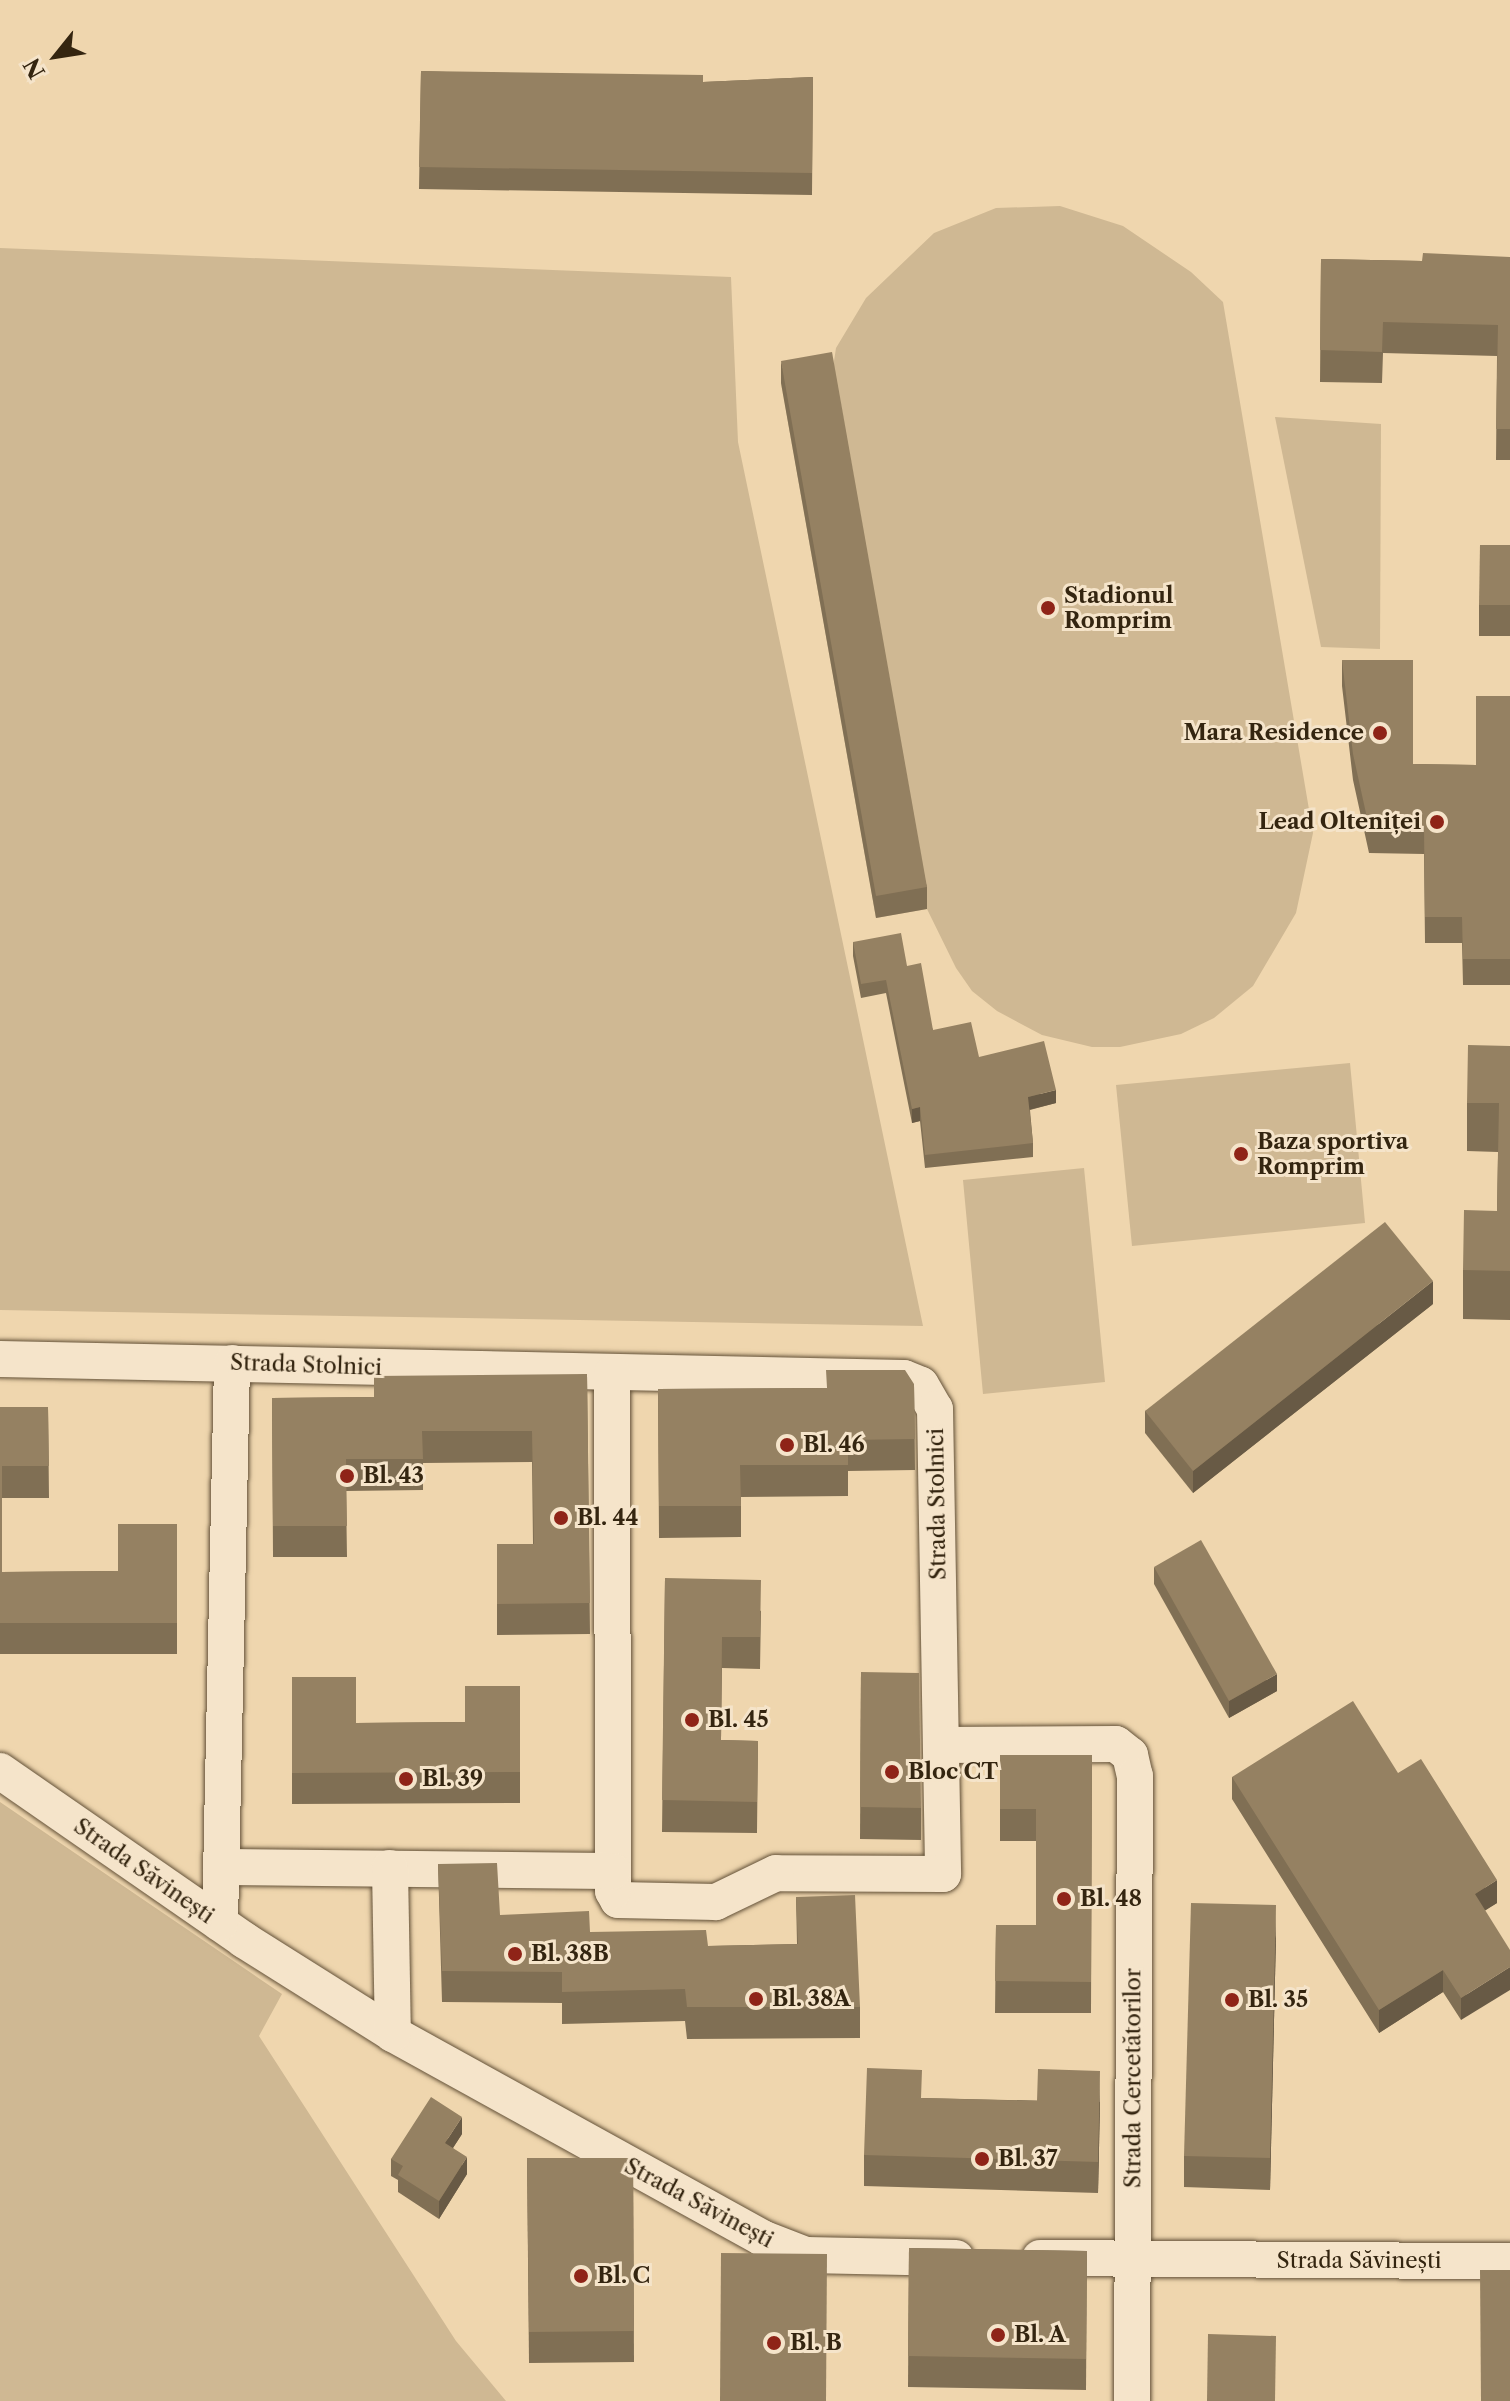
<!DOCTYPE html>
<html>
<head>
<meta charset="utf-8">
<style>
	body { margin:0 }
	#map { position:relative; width:1510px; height:2401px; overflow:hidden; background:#efd6ae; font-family:"Libre Caslon Text",serif }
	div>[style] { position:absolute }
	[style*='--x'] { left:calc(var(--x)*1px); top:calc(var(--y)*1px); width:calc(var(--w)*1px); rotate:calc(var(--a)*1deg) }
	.green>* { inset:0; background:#cfb893 }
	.roads { filter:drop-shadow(0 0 2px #635138) drop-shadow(0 0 2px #635138) }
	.minor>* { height:36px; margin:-18px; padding:0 18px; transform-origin:18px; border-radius:18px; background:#f5e4ca }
	.wall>* { inset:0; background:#806f54 }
	.shaded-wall>* { inset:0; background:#685a45 }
	.building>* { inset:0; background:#958162 }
	.dots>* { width:22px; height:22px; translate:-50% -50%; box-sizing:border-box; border:4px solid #f5e4ca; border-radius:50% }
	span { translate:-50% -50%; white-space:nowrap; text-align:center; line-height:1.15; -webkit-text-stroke:6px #f5e4ca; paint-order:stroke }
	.poi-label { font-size:22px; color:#342510; font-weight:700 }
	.left { translate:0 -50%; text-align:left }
	.right { translate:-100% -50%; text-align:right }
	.street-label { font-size:22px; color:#342510 }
	.north { position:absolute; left:16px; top:16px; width:80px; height:80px; -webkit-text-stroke:6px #f5e4ca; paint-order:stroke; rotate:240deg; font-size:22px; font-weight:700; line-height:32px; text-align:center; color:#342510 }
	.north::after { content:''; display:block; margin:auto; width:28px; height:36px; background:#342510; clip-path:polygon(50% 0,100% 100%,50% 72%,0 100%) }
</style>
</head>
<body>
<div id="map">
	<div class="green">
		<i style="clip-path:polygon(1060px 206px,1123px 226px,1191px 272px,1223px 302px,1313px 833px,1296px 913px,1253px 986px,1214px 1018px,1181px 1034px,1120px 1047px,1092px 1047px,1042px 1035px,997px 1011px,972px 991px,956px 968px,927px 909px,876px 918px,781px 383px,832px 374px,836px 348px,866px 298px,934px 233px,996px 208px)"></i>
		<i style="clip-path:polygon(0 248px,731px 277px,738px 442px,923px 1326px,0 1310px)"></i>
		<i style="clip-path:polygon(1275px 417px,1381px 424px,1380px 649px,1321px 647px)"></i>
		<i style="clip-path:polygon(1350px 1063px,1365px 1223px,1132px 1246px,1116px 1085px)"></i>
		<i style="clip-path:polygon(1084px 1168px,1105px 1382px,983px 1394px,963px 1180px)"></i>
		<i style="clip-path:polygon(0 1802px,282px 1994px,259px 2036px,456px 2341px,506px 2401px,0 2401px)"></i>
	</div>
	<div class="roads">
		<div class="minor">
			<i style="--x:0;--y:1359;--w:904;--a:1.2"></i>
			<i style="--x:904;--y:1378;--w:18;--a:22"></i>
			<i style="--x:921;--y:1385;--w:28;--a:60"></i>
			<i style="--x:935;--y:1409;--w:465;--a:89"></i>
			<i style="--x:943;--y:1874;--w:167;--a:-179.7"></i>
			<i style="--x:776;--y:1873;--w:67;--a:154.2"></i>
			<i style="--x:716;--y:1902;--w:98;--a:-178.8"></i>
			<i style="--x:618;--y:1900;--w:10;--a:-119"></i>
			<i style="--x:613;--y:1891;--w:517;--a:-90.11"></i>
			<i style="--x:942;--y:1745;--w:174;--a:-0.3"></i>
			<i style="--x:1116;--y:1744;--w:18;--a:38"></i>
			<i style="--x:1130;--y:1755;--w:22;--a:77"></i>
			<i style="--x:1135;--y:1776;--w:625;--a:90.28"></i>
			<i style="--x:0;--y:1771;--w:297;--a:34.7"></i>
			<i style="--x:244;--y:1940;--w:176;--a:32.2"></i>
			<i style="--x:393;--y:2034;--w:422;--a:28.9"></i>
			<i style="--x:762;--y:2238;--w:47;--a:21.1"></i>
			<i style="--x:806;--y:2255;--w:150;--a:1.1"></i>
			<i style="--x:221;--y:1867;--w:392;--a:0.6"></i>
			<i style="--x:390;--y:1868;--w:166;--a:89"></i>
			<i style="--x:220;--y:1923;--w:560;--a:-88.77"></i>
			<i style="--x:1040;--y:2258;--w:470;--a:0.4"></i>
		</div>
	</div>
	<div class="wall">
		<i style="clip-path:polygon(421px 71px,703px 82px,813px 77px,812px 195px,419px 189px)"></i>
		<i style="clip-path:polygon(1510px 257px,1510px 460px,1496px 460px,1497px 356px,1383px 353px,1382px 383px,1320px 382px,1321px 259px,1422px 261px)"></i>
		<i style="clip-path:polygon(781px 361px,927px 887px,927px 909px,876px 918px,781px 383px)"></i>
		<i style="clip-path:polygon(1510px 545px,1510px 636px,1479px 636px,1479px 605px)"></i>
		<i style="clip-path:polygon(1342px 660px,1413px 764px,1476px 765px,1510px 696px,1510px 985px,1463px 985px,1462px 943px,1425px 943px,1424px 854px,1369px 853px,1353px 780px,1342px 686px)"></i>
		<i style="clip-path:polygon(853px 942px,907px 966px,933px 1030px,1056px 1103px,1030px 1110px,1033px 1143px,1033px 1157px,925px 1168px,920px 1121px,912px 1123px,886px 993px,861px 998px,853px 956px)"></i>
		<i style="clip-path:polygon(1510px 1046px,1510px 1320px,1463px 1319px,1463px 1270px,1497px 1211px,1498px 1152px,1467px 1151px,1467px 1103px)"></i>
		<i style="clip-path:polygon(1433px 1304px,1193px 1493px,1145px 1433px,1145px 1411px)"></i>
		<i style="clip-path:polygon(587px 1374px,590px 1634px,497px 1635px,497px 1544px,533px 1544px,532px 1462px,423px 1463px,423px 1490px,346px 1491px,347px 1557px,273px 1557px,272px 1398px,374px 1397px)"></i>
		<i style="clip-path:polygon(914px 1384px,915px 1470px,848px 1471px,848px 1496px,741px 1497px,741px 1537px,659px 1538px,658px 1389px,826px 1388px)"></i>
		<i style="clip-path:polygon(0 1407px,48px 1407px,49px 1498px,2px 1498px,2px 1572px,118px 1571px,177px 1524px,177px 1654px,0 1654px)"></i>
		<i style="clip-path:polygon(1154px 1567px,1277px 1691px,1229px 1718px,1154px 1584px)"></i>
		<i style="clip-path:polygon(665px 1578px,761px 1611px,760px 1669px,722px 1668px,721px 1740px,758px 1741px,757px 1833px,662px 1832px)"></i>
		<i style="clip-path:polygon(861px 1672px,921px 1808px,921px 1840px,860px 1839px)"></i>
		<i style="clip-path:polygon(292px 1677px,356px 1723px,465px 1722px,520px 1686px,520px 1803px,292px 1804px)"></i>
		<i style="clip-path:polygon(1000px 1755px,1092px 1755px,1091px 2013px,995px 2013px,996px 1925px,1036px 1925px,1036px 1841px,1000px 1841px)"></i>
		<i style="clip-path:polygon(1398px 1773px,1497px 1903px,1485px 1910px,1461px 2020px,1443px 1992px,1379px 2033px,1232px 1799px,1232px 1777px)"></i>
		<i style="clip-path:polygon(438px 1864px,500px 1915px,590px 1932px,708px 1946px,797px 1944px,796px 1897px,860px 2007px,860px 2038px,687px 2039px,685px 2021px,562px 2024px,562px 2003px,442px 2002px)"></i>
		<i style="clip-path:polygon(1276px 1936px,1270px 2190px,1184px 2187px,1184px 2156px)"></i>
		<i style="clip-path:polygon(922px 2098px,1100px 2102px,1098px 2193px,864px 2186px,864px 2155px)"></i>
		<i style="clip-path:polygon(462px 2134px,453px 2148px,467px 2174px,439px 2219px,398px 2192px,398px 2180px,391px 2176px,391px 2159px)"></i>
		<i style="clip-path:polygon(527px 2158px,633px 2158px,634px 2362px,529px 2363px)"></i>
		<i style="clip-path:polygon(909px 2248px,1087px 2251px,1086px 2390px,908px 2387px)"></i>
	</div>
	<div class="shaded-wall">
		<i style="clip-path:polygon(1056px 1090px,1056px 1103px,1028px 1110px,1028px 1097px)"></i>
		<i style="clip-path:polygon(920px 1107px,920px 1121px,912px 1123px,912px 1109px)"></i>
		<i style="clip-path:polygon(1433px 1281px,1433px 1304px,1193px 1493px,1193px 1471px)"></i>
		<i style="clip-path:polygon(1277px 1674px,1277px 1691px,1229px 1718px,1229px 1701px)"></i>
		<i style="clip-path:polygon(1497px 1880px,1497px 1903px,1475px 1917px,1475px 1894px)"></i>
		<i style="clip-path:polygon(1276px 1905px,1276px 1936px,1270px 2190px,1270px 2158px)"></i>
		<i style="clip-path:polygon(1510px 1967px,1510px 1990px,1461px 2020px,1461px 1998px)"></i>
		<i style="clip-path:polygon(1443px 1970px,1443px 1992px,1379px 2033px,1379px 2010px)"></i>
		<i style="clip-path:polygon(1100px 2071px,1100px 2102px,1098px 2193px,1098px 2162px)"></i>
		<i style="clip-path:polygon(462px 2117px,462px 2134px,445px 2160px,445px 2143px)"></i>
		<i style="clip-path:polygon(467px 2157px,467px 2174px,439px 2219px,439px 2201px)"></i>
	</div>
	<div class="building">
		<i style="clip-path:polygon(421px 71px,703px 75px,703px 82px,813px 77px,812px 173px,419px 167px)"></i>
		<i style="clip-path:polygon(1423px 253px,1510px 257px,1510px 429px,1496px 429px,1498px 325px,1383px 322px,1382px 352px,1320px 350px,1321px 259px,1422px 261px)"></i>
		<i style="clip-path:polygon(832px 352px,927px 887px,876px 896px,781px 361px)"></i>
		<i style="clip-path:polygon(1480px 545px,1510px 545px,1510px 605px,1479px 605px)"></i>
		<i style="clip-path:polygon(1342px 660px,1413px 660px,1413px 764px,1476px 765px,1476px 696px,1510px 696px,1510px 959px,1463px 959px,1462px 917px,1425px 917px,1424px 828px,1369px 827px,1353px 754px)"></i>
		<i style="clip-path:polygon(901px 933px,907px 966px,921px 963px,933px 1030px,971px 1022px,979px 1057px,1044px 1041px,1056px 1090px,1028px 1097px,1033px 1143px,925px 1155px,920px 1107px,912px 1109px,886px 980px,861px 984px,853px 942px)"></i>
		<i style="clip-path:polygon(1468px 1045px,1510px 1046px,1510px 1271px,1463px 1270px,1464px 1210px,1497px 1211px,1499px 1103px,1467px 1103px)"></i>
		<i style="clip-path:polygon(1385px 1222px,1433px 1281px,1193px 1471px,1145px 1411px)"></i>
		<i style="clip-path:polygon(826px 1370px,905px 1370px,914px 1384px,915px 1439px,848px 1440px,848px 1465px,740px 1465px,741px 1506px,659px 1506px,658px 1389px,827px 1388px)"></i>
		<i style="clip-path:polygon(587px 1374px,590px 1603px,497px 1604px,497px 1544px,534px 1544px,532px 1431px,422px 1431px,423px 1459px,346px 1459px,347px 1526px,273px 1526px,272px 1398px,374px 1397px,374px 1376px)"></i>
		<i style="clip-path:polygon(0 1407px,48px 1407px,49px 1466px,2px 1466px,2px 1572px,118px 1571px,118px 1524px,177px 1524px,177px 1623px,0 1623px)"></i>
		<i style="clip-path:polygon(1201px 1540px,1277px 1674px,1229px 1701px,1154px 1567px)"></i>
		<i style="clip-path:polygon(665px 1578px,761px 1580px,760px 1637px,722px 1637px,721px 1740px,758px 1741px,757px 1802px,662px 1800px)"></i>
		<i style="clip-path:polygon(861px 1672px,919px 1673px,921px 1808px,860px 1807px)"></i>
		<i style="clip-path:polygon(292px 1677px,356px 1677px,356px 1723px,465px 1722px,465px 1686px,520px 1686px,520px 1772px,292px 1773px)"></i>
		<i style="clip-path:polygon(1353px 1701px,1398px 1773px,1421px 1759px,1497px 1880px,1475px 1894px,1510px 1950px,1510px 1967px,1461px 1998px,1443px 1970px,1379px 2010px,1232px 1777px)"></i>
		<i style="clip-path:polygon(1000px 1755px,1092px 1755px,1091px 1982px,995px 1981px,996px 1925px,1036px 1925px,1036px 1809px,1000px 1809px)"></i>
		<i style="clip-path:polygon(497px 1863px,500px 1915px,589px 1911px,590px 1932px,706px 1930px,708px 1946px,798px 1944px,796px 1897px,855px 1895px,860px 2007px,687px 2007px,685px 1989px,562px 1992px,562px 1972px,442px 1971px,438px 1864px)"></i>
		<i style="clip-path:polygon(1191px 1903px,1276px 1905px,1270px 2158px,1184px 2156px)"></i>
		<i style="clip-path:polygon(867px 2068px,922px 2070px,921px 2098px,1037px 2101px,1038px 2069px,1100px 2071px,1098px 2162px,864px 2155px)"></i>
		<i style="clip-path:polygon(431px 2097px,462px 2117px,445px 2143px,467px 2157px,439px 2201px,398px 2175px,403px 2166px,391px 2159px)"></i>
		<i style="clip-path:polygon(527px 2158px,633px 2158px,634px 2331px,529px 2332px)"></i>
		<i style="clip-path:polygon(909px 2248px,1087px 2251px,1086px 2359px,908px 2356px)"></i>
		<i style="clip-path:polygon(721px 2253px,827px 2254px,826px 2401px,720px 2401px)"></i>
		<i style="clip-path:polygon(1480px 2270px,1510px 2270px,1510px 2401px,1481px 2401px)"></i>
		<i style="clip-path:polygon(1208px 2334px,1276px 2336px,1275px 2401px,1207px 2401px)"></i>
	</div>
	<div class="dots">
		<i style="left:1048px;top:608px;background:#8f2418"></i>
		<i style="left:1380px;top:733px;background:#8f2418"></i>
		<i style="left:1437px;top:822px;background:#8f2418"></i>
		<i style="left:1241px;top:1154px;background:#8f2418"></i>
		<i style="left:787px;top:1445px;background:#8f2418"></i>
		<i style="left:347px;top:1476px;background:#8f2418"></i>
		<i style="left:561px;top:1518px;background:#8f2418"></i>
		<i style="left:692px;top:1720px;background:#8f2418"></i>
		<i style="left:892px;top:1772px;background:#8f2418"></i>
		<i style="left:406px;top:1779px;background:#8f2418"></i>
		<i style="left:1064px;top:1899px;background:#8f2418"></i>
		<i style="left:515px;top:1954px;background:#8f2418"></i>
		<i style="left:756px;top:1999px;background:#8f2418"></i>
		<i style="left:1232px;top:2000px;background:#8f2418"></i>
		<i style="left:982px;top:2159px;background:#8f2418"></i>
		<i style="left:581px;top:2276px;background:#8f2418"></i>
		<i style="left:998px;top:2335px;background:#8f2418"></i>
		<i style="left:774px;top:2343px;background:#8f2418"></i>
	</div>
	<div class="poi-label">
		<span class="left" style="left:1064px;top:608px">Stadionul<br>Romprim</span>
		<span class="right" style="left:1364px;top:733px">Mara Residence</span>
		<span class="right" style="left:1421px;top:822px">Lead Olteniței</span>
		<span class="left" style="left:1257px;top:1154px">Baza sportiva<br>Romprim</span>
		<span class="left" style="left:803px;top:1445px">Bl. 46</span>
		<span class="left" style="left:363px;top:1476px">Bl. 43</span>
		<span class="left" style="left:577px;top:1518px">Bl. 44</span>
		<span class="left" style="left:708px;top:1720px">Bl. 45</span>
		<span class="left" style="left:908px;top:1772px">Bloc CT</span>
		<span class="left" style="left:422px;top:1779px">Bl. 39</span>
		<span class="left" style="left:1080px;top:1899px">Bl. 48</span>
		<span class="left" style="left:531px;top:1954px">Bl. 38B</span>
		<span class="left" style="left:772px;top:1999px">Bl. 38A</span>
		<span class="left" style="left:1248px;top:2000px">Bl. 35</span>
		<span class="left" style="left:998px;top:2159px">Bl. 37</span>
		<span class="left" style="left:597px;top:2276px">Bl. C</span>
		<span class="left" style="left:1014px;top:2335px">Bl. A</span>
		<span class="left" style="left:790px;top:2343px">Bl. B</span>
	</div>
	<div class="street-label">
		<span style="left:306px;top:1365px;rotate:2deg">Strada Stolnici</span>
		<span style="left:937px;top:1504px;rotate:-91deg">Strada Stolnici</span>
		<span style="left:144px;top:1871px;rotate:35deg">Strada Săvinești</span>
		<span style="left:1133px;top:2078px;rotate:-90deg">Strada Cercetătorilor</span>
		<span style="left:699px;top:2203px;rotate:28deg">Strada Săvinești</span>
		<span style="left:1359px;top:2261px">Strada Săvinești</span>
	</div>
	<div class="north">N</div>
</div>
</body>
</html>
